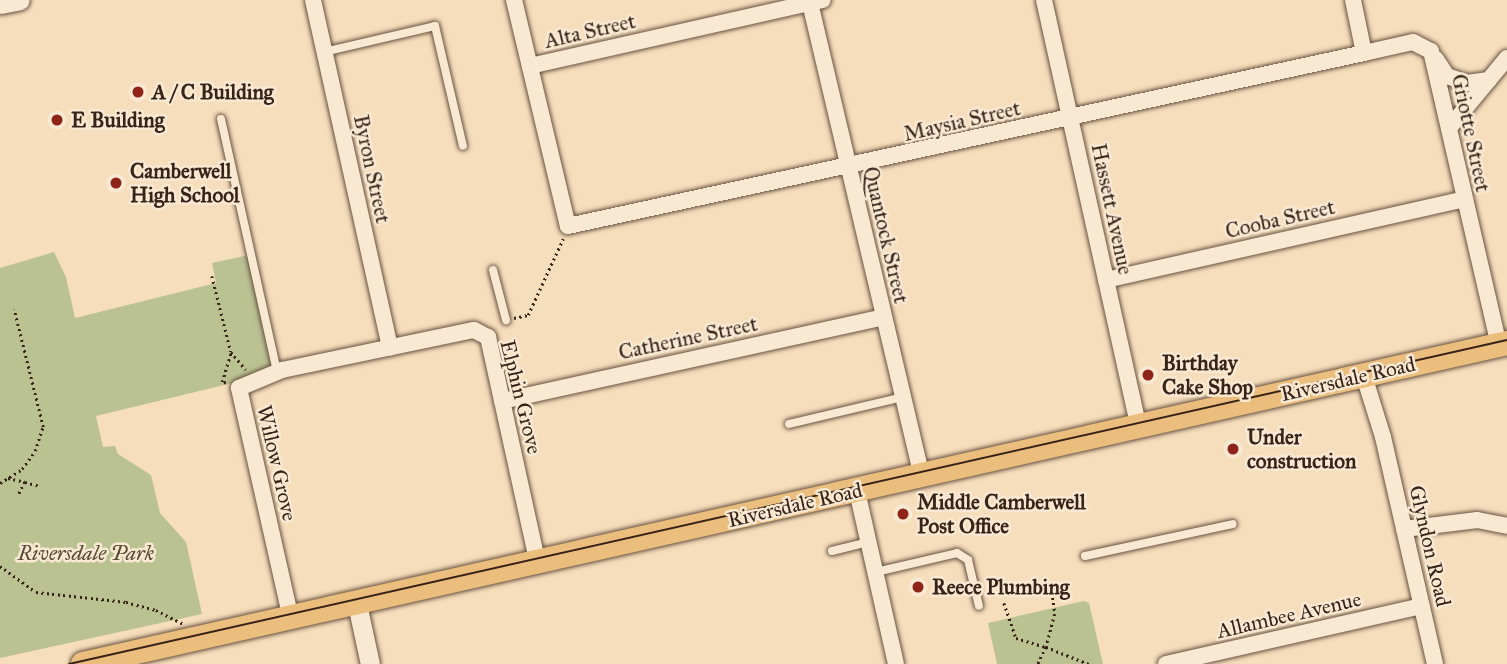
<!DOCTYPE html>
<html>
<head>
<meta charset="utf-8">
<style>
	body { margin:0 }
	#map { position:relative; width:1507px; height:664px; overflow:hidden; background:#f6ddbb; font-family:"IM FELL Great Primer",serif }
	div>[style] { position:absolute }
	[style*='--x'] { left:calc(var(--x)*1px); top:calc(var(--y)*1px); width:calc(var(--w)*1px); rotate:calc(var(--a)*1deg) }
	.green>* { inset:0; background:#bac292 }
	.path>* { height:2.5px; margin-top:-1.25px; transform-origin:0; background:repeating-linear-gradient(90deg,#372318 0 2px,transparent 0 5.5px) }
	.roads { filter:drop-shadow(0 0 2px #675241) drop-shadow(0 0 2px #675241) }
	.service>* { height:8px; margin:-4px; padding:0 4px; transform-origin:4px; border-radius:4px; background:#f9e9d3 }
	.minor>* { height:16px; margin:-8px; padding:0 8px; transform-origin:8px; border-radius:8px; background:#f9e9d3 }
	.tertiary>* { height:19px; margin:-9.5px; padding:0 9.5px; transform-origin:9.5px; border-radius:9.5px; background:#f9e9d3 }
	.primary>* { height:24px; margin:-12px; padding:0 12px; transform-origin:12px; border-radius:12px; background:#ebbe7e }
	.tram>* { height:2px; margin:-1px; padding:0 1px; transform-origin:1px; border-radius:1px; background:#372318 }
	.dots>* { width:19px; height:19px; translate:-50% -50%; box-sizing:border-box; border:4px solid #f9e9d3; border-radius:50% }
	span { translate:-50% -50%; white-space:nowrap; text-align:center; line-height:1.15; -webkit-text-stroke:5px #f9e9d3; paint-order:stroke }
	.street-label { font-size:21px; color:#372318 }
	.poi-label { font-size:21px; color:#372318; font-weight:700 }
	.left { translate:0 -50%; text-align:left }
	.park-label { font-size:21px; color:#584b36; font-style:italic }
</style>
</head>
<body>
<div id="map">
	<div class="green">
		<i style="clip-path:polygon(54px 252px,66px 277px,75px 318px,216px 283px,212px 263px,249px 255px,274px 373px,96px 416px,103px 447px,115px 446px,118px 454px,151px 475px,160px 513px,186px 542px,202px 614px,0 658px,0 268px)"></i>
		<i style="clip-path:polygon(1084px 601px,1089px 603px,1103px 664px,997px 664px,988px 623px)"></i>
	</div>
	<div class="path">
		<i style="--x:212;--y:276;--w:78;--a:76"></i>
		<i style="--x:231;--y:352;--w:23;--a:50"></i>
		<i style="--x:514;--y:318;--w:14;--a:-12"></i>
		<i style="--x:528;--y:315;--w:84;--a:-65.3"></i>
		<i style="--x:226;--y:383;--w:4;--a:-166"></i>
		<i style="--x:222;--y:382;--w:31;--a:-73"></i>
		<i style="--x:8;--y:478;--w:17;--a:13"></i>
		<i style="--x:25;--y:482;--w:13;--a:117"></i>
		<i style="--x:25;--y:482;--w:16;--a:15"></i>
		<i style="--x:0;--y:483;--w:26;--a:-32"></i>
		<i style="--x:22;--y:469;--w:22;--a:-54"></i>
		<i style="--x:35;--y:451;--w:25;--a:-72"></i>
		<i style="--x:43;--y:427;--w:121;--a:-103.9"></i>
		<i style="--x:0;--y:566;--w:44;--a:35.8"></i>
		<i style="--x:36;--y:592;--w:91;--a:6.3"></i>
		<i style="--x:126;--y:602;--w:31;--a:15"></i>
		<i style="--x:156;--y:610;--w:30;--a:27"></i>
		<i style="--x:1052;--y:592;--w:22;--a:82"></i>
		<i style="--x:1055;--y:614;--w:34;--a:105"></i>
		<i style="--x:1046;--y:647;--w:46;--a:21.6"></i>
		<i style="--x:1004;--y:603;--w:37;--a:71"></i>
		<i style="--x:1016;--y:638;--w:31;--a:17"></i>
		<i style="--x:1046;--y:647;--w:19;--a:115"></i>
	</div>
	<div class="roads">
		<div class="service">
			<i style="--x:324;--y:52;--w:114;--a:-13.2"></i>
			<i style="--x:435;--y:26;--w:123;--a:76.9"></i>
			<i style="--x:221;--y:119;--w:259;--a:77.5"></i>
			<i style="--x:493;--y:270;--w:52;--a:75.4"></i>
			<i style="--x:789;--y:424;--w:117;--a:-13.3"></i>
			<i style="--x:832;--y:551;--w:37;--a:-14"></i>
			<i style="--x:1085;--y:556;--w:151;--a:-12.2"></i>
			<i style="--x:876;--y:572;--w:83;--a:-13.2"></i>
			<i style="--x:957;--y:553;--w:13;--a:32"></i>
			<i style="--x:968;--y:560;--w:47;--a:76.6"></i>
		</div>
		<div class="minor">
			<i style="--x:313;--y:0;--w:356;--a:77.5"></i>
			<i style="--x:514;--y:0;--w:232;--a:76.6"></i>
			<i style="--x:568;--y:226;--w:815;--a:-12.26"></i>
			<i style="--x:1044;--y:0;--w:437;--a:77.5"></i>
			<i style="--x:1353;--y:0;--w:54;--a:78.3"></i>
			<i style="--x:1364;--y:53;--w:50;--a:-12.7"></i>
			<i style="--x:1413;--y:42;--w:20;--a:27"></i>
			<i style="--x:1431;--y:51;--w:302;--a:77"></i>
			<i style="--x:810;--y:3;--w:486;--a:76.7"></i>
			<i style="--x:1436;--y:59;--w:20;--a:57"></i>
			<i style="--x:1447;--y:76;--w:21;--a:19"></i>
			<i style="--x:1467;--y:83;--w:22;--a:-8"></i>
			<i style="--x:530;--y:66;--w:300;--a:-12.7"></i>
			<i style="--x:1449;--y:128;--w:91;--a:-50.4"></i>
			<i style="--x:1106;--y:280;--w:367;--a:-12.7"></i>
			<i style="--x:1364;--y:376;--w:64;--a:72.7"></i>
			<i style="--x:1383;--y:437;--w:233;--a:77.1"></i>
			<i style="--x:502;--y:401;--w:391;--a:-12.4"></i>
			<i style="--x:857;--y:491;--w:177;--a:77.3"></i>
			<i style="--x:1404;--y:529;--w:74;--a:-7"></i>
			<i style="--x:1477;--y:520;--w:31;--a:11"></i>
			<i style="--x:291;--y:619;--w:237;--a:-102.7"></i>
			<i style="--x:239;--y:388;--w:47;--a:-22.7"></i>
			<i style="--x:282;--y:370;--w:196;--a:-11.8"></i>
			<i style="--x:474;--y:330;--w:16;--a:27"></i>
			<i style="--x:488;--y:337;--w:232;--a:77.6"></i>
			<i style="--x:1166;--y:664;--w:262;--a:-12.8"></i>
		</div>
		<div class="tertiary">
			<i style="--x:0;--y:4;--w:20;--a:-11"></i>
			<i style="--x:357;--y:604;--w:61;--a:77.8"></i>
		</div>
		<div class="primary">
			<i style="--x:83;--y:664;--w:1460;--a:-12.7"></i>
		</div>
	</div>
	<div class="tram">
		<i style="--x:69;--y:664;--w:1474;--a:-12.7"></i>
	</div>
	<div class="dots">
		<i style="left:138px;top:92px;background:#8f2418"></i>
		<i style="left:57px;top:120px;background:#8f2418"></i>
		<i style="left:116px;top:183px;background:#8f2418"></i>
		<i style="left:1148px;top:375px;background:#8f2418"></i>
		<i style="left:1233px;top:449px;background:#8f2418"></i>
		<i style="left:903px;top:514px;background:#8f2418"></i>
		<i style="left:918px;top:587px;background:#8f2418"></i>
	</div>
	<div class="street-label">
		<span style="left:590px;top:31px;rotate:-13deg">Alta Street</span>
		<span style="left:962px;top:121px;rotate:-13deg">Maysia Street</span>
		<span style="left:1471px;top:133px;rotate:78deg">Griotte Street</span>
		<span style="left:372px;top:169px;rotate:78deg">Byron Street</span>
		<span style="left:1112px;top:209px;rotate:78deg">Hassett Avenue</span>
		<span style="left:1280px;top:219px;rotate:-13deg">Cooba Street</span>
		<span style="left:886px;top:235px;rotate:77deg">Quantock Street</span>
		<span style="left:688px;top:338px;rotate:-12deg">Catherine Street</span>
		<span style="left:1348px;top:379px;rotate:-13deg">Riversdale Road</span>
		<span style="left:521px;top:397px;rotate:76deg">Elphin Grove</span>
		<span style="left:277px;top:463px;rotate:77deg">Willow Grove</span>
		<span style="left:795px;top:505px;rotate:-13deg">Riversdale Road</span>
		<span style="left:1430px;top:546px;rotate:77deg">Glyndon Road</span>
		<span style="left:1289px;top:615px;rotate:-13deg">Allambee Avenue</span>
	</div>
	<div class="poi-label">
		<span class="left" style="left:152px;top:92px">A / C Building</span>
		<span class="left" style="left:71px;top:120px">E Building</span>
		<span class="left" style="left:130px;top:183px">Camberwell<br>High School</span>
		<span class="left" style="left:1162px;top:375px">Birthday<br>Cake Shop</span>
		<span class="left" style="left:1247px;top:449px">Under<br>construction</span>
		<span class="left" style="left:917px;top:514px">Middle Camberwell<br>Post Office</span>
		<span class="left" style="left:932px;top:587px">Reece Plumbing</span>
	</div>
	<div class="park-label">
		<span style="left:86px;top:553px">Riversdale Park</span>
	</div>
</div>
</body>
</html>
